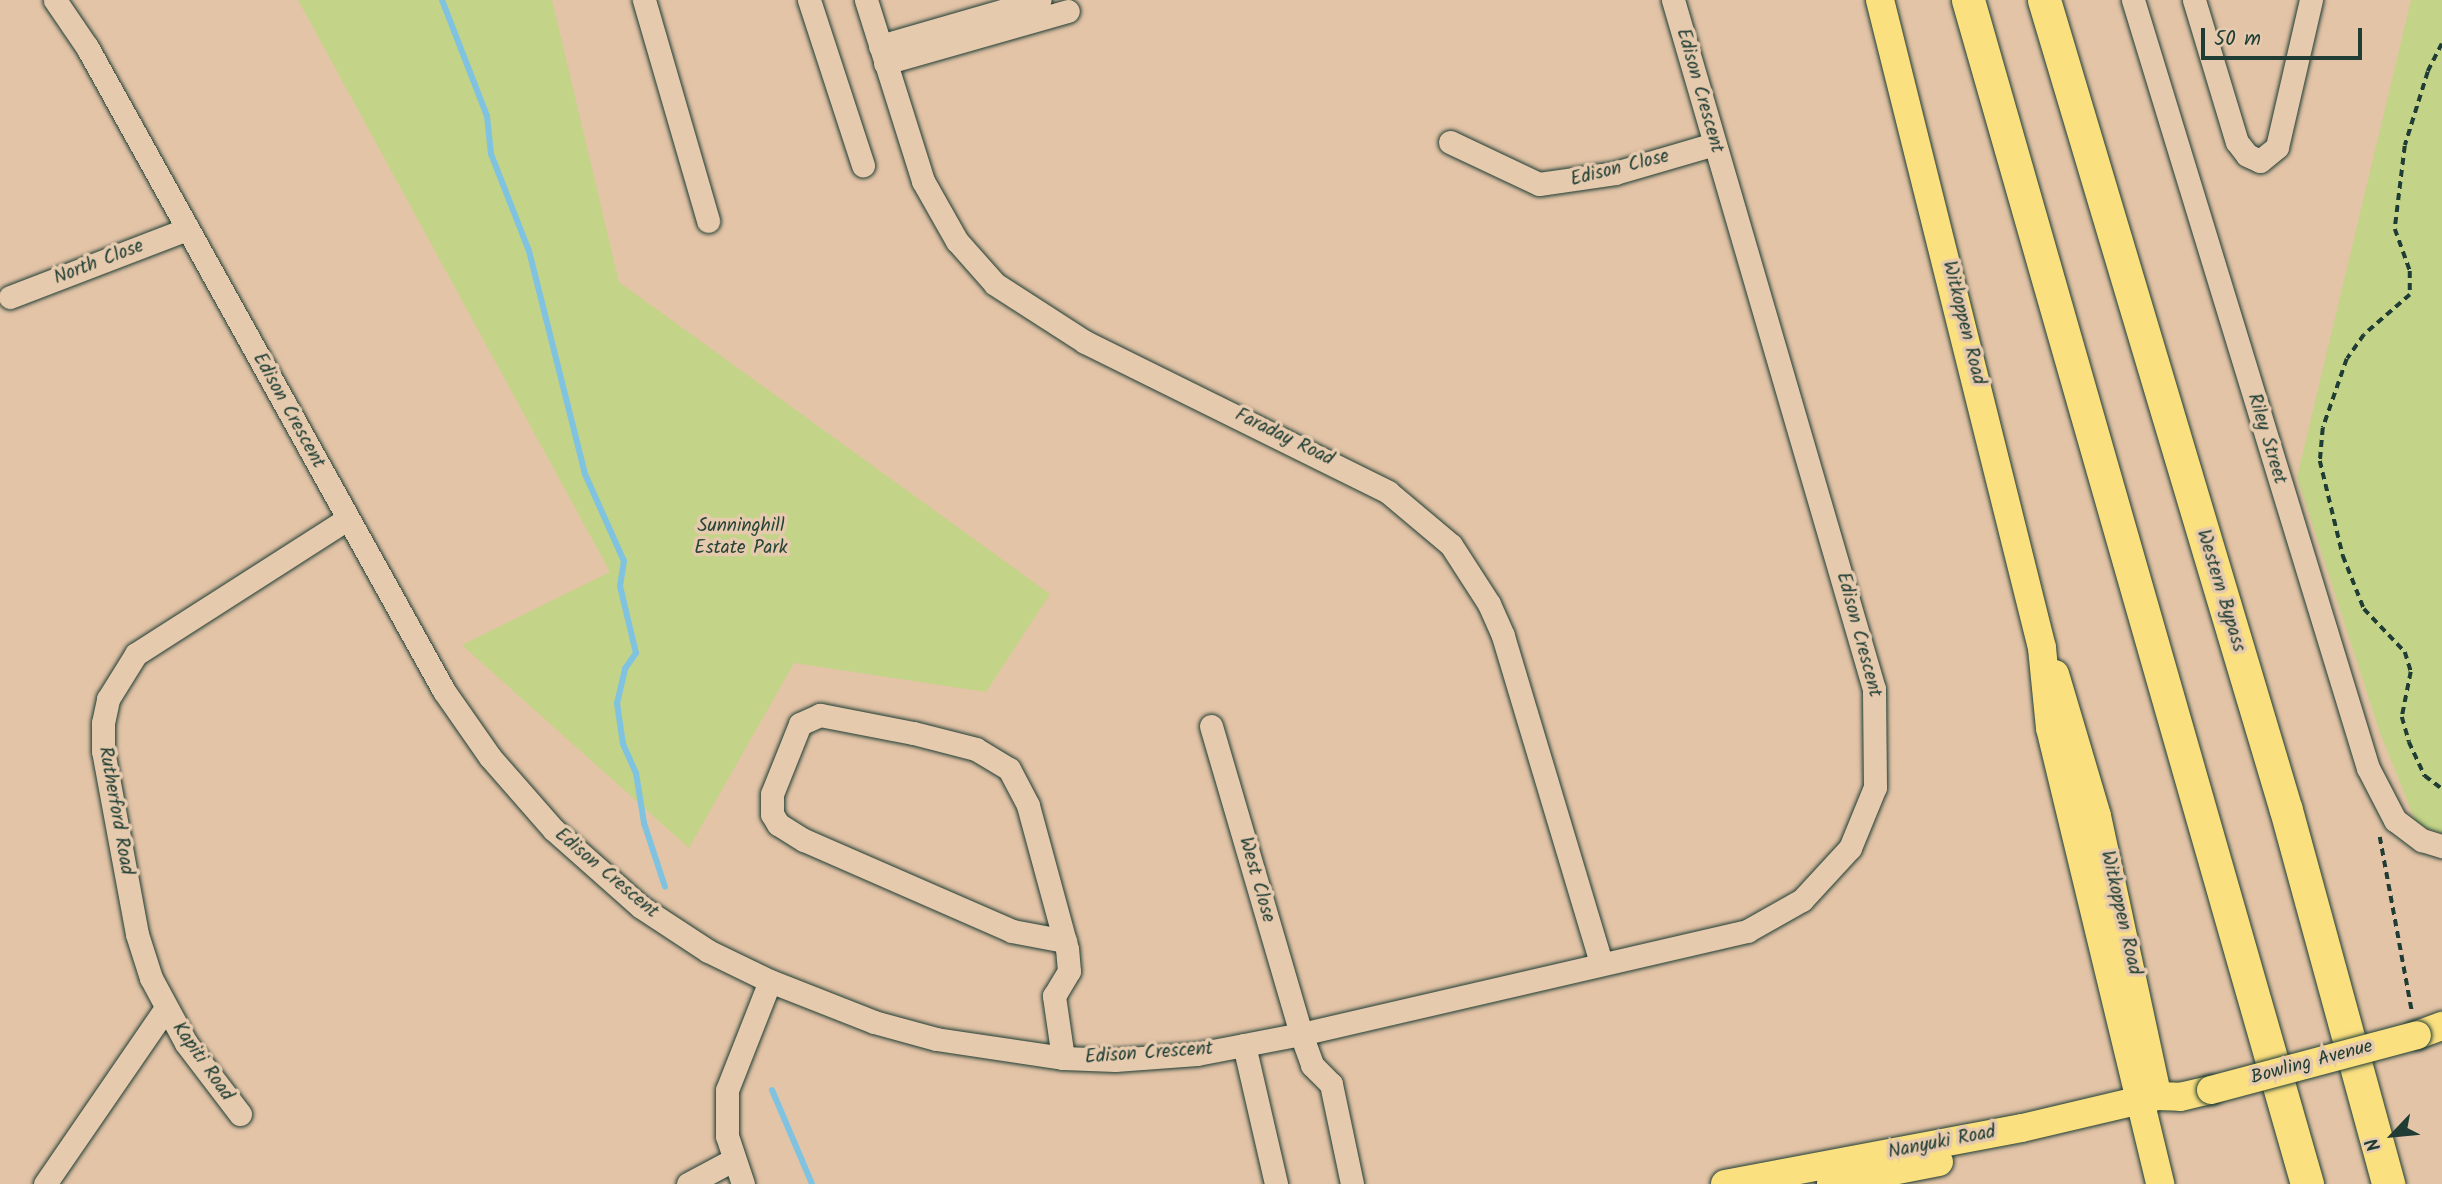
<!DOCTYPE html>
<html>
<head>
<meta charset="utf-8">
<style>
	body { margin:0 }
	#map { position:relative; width:2442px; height:1184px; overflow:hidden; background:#e4c4a7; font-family:Kalam,sans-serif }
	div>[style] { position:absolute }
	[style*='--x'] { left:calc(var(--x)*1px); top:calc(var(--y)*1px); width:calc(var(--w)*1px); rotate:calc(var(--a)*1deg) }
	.green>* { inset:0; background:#c3d387 }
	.stream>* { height:6px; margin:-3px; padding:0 3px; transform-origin:3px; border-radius:3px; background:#7fc3e0 }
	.path>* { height:3.5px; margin-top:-1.75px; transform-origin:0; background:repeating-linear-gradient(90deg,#1f3d34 0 7px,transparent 0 12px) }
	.roads { filter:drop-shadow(0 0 2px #1f3d34) drop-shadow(0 0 2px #1f3d34) }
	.minor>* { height:23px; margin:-11.5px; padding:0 11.5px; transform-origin:11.5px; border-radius:11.5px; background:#e6caad }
	.major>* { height:28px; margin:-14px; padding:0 14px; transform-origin:14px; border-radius:14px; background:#fbe080 }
	.highway>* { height:33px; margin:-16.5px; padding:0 16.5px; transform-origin:16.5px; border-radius:16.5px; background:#fbe080 }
	.bridges { filter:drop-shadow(0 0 2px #1f3d34) drop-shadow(0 0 2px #1f3d34) }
	.major-bridge>* { height:28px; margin:-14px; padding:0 14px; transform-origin:14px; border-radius:14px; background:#fbe080 }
	span { translate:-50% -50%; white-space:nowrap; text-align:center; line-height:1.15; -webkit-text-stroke:7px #e6caad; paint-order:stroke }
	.street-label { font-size:19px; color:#1f3d34 }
	.park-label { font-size:19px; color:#274438 }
	.north { position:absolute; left:2358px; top:1100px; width:70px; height:70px; -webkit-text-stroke:5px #e6caad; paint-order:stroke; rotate:244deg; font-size:19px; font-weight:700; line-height:28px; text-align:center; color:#1f3d34 }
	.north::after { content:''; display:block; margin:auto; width:24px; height:32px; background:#1f3d34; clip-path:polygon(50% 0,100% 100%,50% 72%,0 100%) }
	.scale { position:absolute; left:2201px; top:28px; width:161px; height:32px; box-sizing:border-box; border:4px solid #1f3d34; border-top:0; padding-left:9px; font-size:21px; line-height:24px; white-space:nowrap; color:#1f3d34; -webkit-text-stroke:5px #e6caad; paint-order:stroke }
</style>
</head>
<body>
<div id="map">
	<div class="green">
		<i style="clip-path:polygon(298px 0,552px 0,619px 282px,1050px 594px,986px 692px,794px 663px,689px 848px,462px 645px,610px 572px)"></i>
		<i style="clip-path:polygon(2411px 0,2442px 0,2442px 833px,2417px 825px,2380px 733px,2297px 477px)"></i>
	</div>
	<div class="stream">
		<i style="--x:442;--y:0;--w:124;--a:68.8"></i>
		<i style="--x:487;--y:116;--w:38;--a:84"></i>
		<i style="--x:491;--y:154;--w:104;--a:68.6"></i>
		<i style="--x:529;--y:251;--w:230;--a:75.9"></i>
		<i style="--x:585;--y:474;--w:95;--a:65.9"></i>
		<i style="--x:624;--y:561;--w:25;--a:99"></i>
		<i style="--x:620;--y:586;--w:69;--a:76.6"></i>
		<i style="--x:636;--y:653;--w:19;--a:125"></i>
		<i style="--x:625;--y:669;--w:35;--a:103"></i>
		<i style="--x:617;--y:703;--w:41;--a:81.7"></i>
		<i style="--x:623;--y:744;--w:32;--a:66"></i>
		<i style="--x:636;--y:773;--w:51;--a:80.9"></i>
		<i style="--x:644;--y:823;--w:67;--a:71.8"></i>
		<i style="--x:772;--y:1090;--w:102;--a:66.9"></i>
	</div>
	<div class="path">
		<i style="--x:2442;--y:44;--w:31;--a:117"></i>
		<i style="--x:2428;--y:72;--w:77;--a:107.3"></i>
		<i style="--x:2405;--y:146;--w:84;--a:96.9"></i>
		<i style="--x:2395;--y:229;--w:45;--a:70.3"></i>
		<i style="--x:2410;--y:271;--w:24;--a:90"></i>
		<i style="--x:2410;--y:295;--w:61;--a:139"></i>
		<i style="--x:2364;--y:335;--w:29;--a:125"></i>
		<i style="--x:2347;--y:359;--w:73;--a:109.2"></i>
		<i style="--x:2323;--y:428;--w:33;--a:95"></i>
		<i style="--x:2320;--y:461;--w:98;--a:76.4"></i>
		<i style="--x:2343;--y:556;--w:57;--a:68.4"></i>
		<i style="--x:2364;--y:609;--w:59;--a:46.4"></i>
		<i style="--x:2405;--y:652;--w:21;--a:73"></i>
		<i style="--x:2411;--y:672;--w:46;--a:101.3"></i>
		<i style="--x:2402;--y:717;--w:26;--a:74"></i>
		<i style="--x:2409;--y:742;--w:38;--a:65"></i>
		<i style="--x:2425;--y:776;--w:21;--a:37"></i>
		<i style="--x:2380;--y:837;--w:178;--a:79.6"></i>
	</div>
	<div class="roads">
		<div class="minor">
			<i style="--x:55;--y:0;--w:57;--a:55.8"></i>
			<i style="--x:87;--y:47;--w:736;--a:61"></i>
			<i style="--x:444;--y:691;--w:80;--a:55.1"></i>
			<i style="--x:490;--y:757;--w:97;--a:48.8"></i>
			<i style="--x:554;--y:830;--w:116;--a:41.5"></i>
			<i style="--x:641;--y:907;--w:80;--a:33.3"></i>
			<i style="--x:708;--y:951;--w:69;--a:25.8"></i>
			<i style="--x:770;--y:981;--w:112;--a:21.5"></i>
			<i style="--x:874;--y:1022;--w:64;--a:15.3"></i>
			<i style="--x:936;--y:1039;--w:128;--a:8.5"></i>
			<i style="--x:1063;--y:1058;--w:52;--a:2.2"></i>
			<i style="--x:1115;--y:1060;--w:82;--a:-4.2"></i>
			<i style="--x:1197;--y:1054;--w:106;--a:-10.9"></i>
			<i style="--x:1301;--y:1034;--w:458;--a:-13"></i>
			<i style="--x:1747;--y:931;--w:63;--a:-29.4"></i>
			<i style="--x:1802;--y:900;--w:71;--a:-47.3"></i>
			<i style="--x:1850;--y:848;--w:66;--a:-67.7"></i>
			<i style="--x:1875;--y:787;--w:98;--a:-90.6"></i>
			<i style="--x:1874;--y:689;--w:718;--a:-106.26"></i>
			<i style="--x:644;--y:0;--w:230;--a:73.8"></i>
			<i style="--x:809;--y:0;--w:174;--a:71.9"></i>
			<i style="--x:866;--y:0;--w:190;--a:72.5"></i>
			<i style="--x:923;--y:181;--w:69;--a:60.5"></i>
			<i style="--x:957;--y:241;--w:57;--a:48.5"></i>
			<i style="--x:995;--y:284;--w:107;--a:32.8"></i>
			<i style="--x:1085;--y:342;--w:338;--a:26.3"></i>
			<i style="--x:1388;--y:492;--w:82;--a:40.1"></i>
			<i style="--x:1451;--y:545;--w:70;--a:57.2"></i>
			<i style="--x:1489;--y:604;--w:35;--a:66"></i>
			<i style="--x:1503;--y:636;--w:340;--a:73.3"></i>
			<i style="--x:2133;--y:0;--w:803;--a:72.99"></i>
			<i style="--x:2368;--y:768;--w:59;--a:62.6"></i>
			<i style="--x:2395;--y:820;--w:34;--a:37"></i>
			<i style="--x:2422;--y:840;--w:21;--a:17"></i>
			<i style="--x:2194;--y:0;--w:148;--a:73.2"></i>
			<i style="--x:2237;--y:142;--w:16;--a:52"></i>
			<i style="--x:2247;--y:155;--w:14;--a:25"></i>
			<i style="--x:2260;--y:161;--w:22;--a:-39"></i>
			<i style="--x:2277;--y:147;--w:151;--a:-77"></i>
			<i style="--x:880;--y:46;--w:166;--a:-16.1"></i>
			<i style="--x:885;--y:63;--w:190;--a:-15.9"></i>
			<i style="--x:1450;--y:142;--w:98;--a:25.3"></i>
			<i style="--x:1539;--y:184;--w:77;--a:-8.2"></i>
			<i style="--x:1615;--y:173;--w:103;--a:-16.3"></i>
			<i style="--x:10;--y:297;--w:190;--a:-21"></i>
			<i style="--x:1211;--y:726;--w:321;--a:73.7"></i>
			<i style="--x:1301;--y:1034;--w:33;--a:70"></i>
			<i style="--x:1312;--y:1065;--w:27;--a:45"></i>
			<i style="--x:1331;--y:1084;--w:102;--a:78.1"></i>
			<i style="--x:1244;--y:1045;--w:143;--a:77"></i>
			<i style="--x:1063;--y:1058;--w:63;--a:-98.3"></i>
			<i style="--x:1054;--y:996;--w:29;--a:-59"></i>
			<i style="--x:1069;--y:971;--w:22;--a:-95"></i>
			<i style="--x:1067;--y:949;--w:149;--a:-105.2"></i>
			<i style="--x:1028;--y:805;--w:41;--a:-117.8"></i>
			<i style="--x:1009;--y:769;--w:39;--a:-149"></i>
			<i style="--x:976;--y:749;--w:65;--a:-165.7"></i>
			<i style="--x:913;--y:733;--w:95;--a:-169"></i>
			<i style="--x:820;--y:715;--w:22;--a:156"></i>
			<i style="--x:800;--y:724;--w:75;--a:111.8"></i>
			<i style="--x:772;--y:794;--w:20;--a:90"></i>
			<i style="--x:772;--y:814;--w:12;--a:59"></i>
			<i style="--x:778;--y:824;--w:31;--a:32"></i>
			<i style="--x:804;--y:840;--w:227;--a:23.6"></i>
			<i style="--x:1012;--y:931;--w:54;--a:10.7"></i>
			<i style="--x:240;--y:1114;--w:89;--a:-127.3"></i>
			<i style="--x:186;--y:1043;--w:74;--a:-118.3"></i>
			<i style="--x:151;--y:978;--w:46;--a:-107.7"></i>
			<i style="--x:137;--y:934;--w:186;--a:-100.5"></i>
			<i style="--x:103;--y:751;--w:28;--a:-90"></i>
			<i style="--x:103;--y:723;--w:25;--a:-78"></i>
			<i style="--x:108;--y:699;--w:53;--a:-58.1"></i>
			<i style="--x:136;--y:654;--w:250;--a:-32.6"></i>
			<i style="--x:45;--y:1184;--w:214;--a:-55.5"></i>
			<i style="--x:688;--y:1184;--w:51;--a:-28.1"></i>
			<i style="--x:743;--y:1184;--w:51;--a:-108.4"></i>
			<i style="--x:727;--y:1136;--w:46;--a:-90"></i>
			<i style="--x:727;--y:1090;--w:117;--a:-68.5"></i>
		</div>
		<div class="major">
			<i style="--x:1880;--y:0;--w:668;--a:75.96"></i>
			<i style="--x:2042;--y:648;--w:80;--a:84.3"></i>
			<i style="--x:2050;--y:728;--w:469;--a:76.4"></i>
			<i style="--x:2055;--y:674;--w:148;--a:73.5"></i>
			<i style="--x:2097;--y:816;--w:283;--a:77.8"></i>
			<i style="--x:2417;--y:1035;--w:27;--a:-20"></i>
			<i style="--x:1831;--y:1183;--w:110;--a:-11"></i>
			<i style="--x:1725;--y:1184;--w:302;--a:-10.7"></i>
			<i style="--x:2022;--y:1128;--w:139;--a:-13.3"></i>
			<i style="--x:2157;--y:1096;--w:23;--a:2"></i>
			<i style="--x:2180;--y:1097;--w:32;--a:-13"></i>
		</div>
		<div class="highway">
			<i style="--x:1968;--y:0;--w:1232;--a:74.02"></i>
			<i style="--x:2044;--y:0;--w:845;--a:73.37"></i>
			<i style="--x:2286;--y:810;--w:388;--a:74.7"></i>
		</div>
	</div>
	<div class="bridges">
		<div class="major-bridge">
			<i style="--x:2211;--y:1090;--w:213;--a:-14.9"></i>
		</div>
	</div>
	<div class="street-label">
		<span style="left:1699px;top:91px;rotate:74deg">Edison Crescent</span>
		<span style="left:1620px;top:169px;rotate:-14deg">Edison Close</span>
		<span style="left:99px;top:263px;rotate:-21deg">North Close</span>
		<span style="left:1963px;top:323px;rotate:76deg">Witkoppen Road</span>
		<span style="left:288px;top:411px;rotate:61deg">Edison Crescent</span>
		<span style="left:1284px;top:438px;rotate:26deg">Faraday Road</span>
		<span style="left:2266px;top:439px;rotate:73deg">Riley Street</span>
		<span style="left:2220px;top:591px;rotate:73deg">Western Bypass</span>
		<span style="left:1858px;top:635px;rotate:75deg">Edison Crescent</span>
		<span style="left:115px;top:811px;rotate:80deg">Rutherford Road</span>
		<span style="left:606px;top:874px;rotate:40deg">Edison Crescent</span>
		<span style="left:1256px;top:880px;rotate:74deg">West Close</span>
		<span style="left:2120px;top:913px;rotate:77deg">Witkoppen Road</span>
		<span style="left:1149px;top:1054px;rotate:-4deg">Edison Crescent</span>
		<span style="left:202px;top:1062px;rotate:55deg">Kapiti Road</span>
		<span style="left:2312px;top:1063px;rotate:-15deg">Bowling Avenue</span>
		<span style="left:1942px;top:1143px;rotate:-11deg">Nanyuki Road</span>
	</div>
	<div class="park-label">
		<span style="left:741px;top:538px">Sunninghill<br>Estate Park</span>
	</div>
	<div class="north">N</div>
	<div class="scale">50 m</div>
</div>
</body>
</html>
